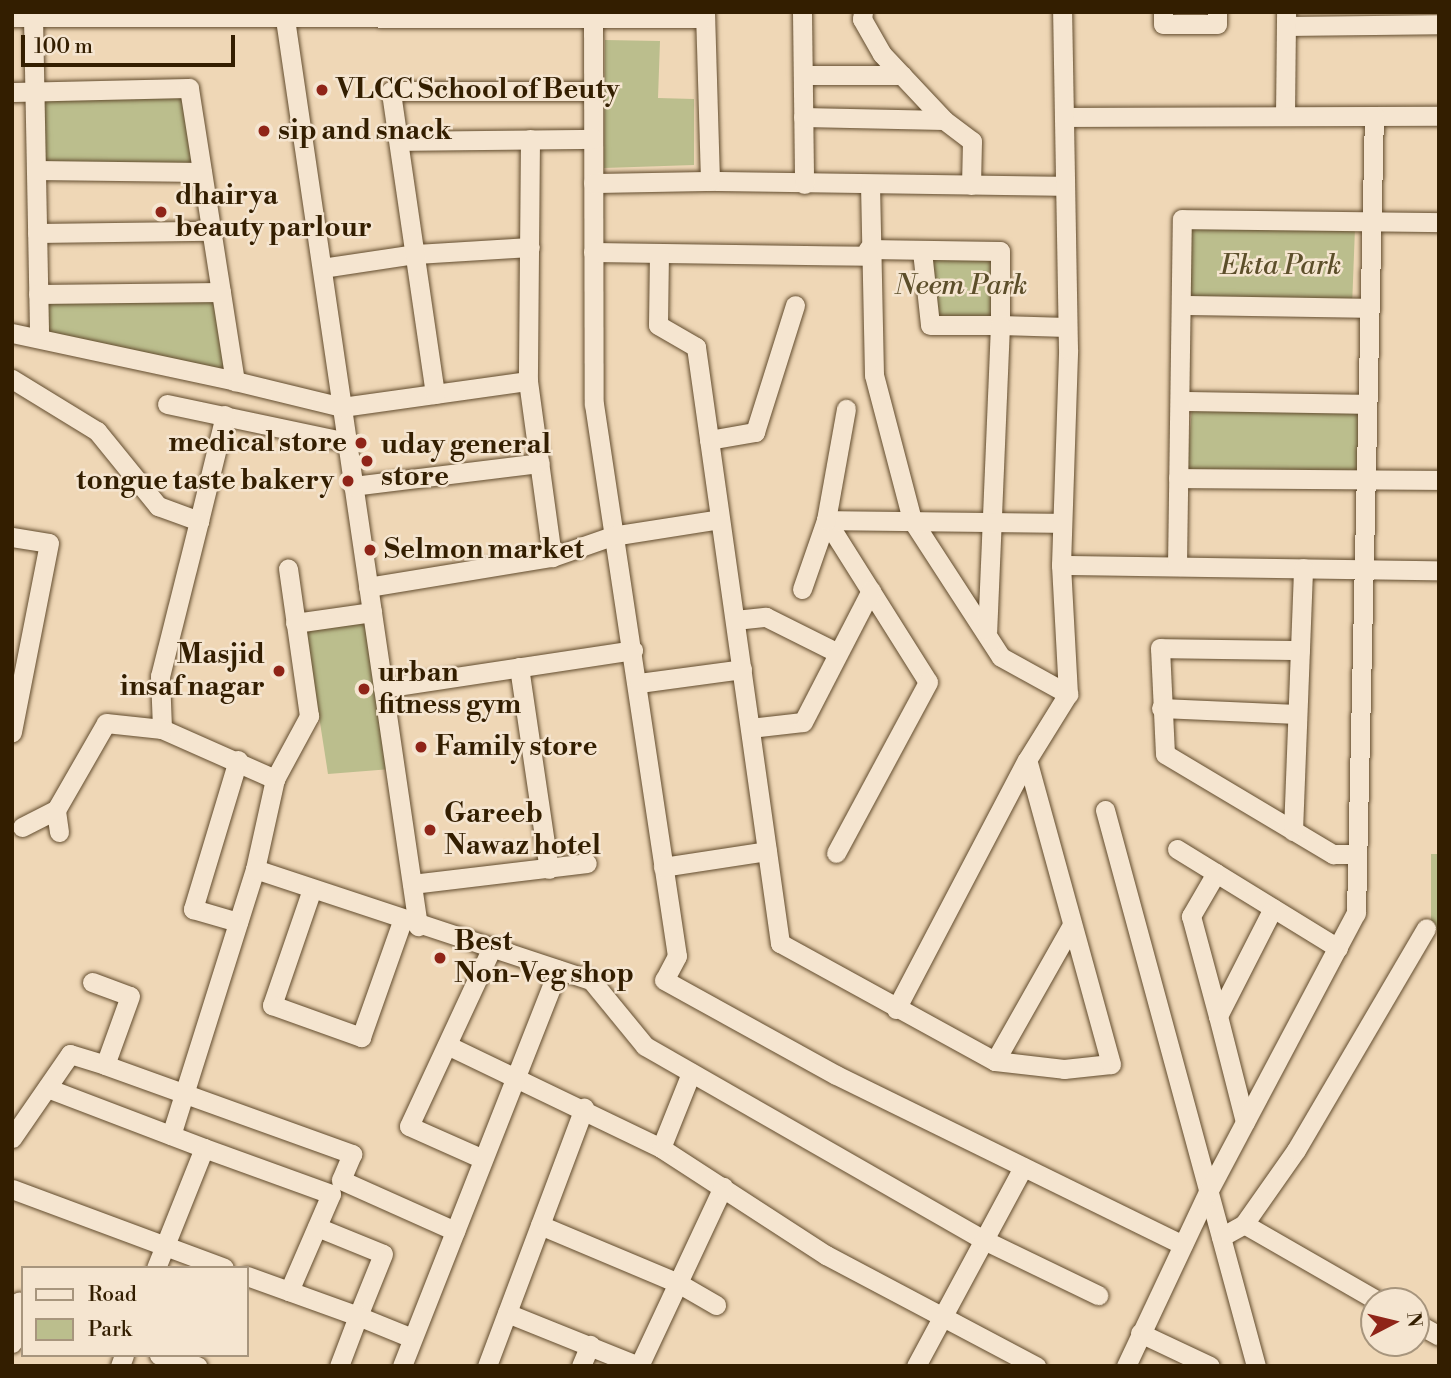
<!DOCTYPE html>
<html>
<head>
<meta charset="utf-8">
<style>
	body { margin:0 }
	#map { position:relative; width:1451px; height:1378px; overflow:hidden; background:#efd7b6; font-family:"Libre Bodoni",serif }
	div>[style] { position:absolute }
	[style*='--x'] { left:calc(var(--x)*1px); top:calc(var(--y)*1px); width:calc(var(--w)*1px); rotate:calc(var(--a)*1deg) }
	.green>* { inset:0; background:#bbbe8d }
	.roads { filter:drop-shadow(0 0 2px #624c2e) drop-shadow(0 0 2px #624c2e) }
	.minor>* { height:19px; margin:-9.5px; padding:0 9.5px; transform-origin:9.5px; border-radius:9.5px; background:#f5e5d0 }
	.dots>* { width:19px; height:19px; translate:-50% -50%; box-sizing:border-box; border:4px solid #f5e5d0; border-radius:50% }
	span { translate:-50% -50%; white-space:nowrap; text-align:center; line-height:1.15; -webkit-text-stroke:5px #f5e5d0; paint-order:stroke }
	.poi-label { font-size:28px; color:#331e00; font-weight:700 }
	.left { translate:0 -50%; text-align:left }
	.right { translate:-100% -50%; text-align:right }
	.park-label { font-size:28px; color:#5c4e2a; font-style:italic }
	.frame { position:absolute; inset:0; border:14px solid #331e00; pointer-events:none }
	.legend { position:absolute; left:21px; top:1266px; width:228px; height:91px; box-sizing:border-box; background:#f5e5d0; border:2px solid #a7957d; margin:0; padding:9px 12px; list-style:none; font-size:21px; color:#331e00 }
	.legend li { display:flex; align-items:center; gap:14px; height:35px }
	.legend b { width:35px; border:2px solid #a7957d }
	.north { position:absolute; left:1360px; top:1287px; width:70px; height:70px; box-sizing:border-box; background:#f5e5d0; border:2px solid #a7957d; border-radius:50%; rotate:83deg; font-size:19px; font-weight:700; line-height:28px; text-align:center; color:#331e00 }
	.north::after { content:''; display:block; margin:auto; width:24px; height:32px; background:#8f2418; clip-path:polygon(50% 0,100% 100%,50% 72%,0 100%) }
	.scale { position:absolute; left:21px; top:35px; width:214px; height:32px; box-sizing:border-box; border:4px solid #331e00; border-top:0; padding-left:9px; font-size:21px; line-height:24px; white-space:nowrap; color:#331e00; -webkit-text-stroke:5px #f5e5d0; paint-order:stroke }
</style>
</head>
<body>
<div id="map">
	<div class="green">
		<i style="clip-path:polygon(605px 40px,660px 41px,658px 98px,694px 99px,694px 165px,604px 168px)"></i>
		<i style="clip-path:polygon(183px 95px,194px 166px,41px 170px,39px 97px)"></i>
		<i style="clip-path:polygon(1185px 223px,1355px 228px,1352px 307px,1184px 306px)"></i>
		<i style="clip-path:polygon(924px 253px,994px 253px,994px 319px,933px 321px)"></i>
		<i style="clip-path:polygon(216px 297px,227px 374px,39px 336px,43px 299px)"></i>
		<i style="clip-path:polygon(1192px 407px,1359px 411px,1358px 472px,1187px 472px)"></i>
		<i style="clip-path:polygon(367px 620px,391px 769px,328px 774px,305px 626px)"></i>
		<i style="clip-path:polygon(1431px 854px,1439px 854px,1439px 931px,1431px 926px)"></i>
	</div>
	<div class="roads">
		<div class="minor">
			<i style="--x:284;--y:12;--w:924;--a:81.66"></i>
			<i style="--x:705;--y:12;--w:169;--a:88.3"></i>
			<i style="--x:710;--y:181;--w:355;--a:0.8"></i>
			<i style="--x:802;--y:12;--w:172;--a:89.3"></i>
			<i style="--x:863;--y:12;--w:7;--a:98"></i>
			<i style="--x:862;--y:19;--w:40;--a:60.3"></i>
			<i style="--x:882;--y:54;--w:91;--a:46.8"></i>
			<i style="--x:944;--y:120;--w:35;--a:37"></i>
			<i style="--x:972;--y:141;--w:44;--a:91.3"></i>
			<i style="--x:1163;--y:12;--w:12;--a:90"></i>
			<i style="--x:1163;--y:24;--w:54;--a:0"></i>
			<i style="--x:1217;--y:24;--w:12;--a:-90"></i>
			<i style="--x:12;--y:17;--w:693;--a:0.08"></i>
			<i style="--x:33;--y:17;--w:321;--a:88.9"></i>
			<i style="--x:593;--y:17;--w:387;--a:89.9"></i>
			<i style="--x:594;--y:404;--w:558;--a:81.45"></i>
			<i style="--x:677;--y:956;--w:27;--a:118"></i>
			<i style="--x:664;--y:980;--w:196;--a:28.9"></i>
			<i style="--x:836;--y:1075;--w:386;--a:26.1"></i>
			<i style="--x:1286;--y:26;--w:153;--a:-0.7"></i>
			<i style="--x:803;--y:75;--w:99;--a:0"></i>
			<i style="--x:12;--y:92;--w:177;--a:-1.3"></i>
			<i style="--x:189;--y:88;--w:297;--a:81.1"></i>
			<i style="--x:235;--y:381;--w:110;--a:13.7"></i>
			<i style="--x:342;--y:407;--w:188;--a:-8"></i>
			<i style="--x:1285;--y:116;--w:104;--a:-89.4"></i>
			<i style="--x:803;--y:117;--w:141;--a:1.2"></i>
			<i style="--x:1064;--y:117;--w:375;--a:-0.2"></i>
			<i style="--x:530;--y:139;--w:242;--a:90.5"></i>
			<i style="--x:528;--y:381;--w:178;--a:82.2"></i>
			<i style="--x:399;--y:141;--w:194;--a:-0.6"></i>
			<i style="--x:36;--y:170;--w:166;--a:0.7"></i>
			<i style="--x:593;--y:183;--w:117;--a:-1"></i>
			<i style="--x:870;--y:184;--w:191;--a:88.8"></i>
			<i style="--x:874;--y:375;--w:150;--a:75.3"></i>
			<i style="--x:912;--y:520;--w:163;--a:57"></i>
			<i style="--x:1001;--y:657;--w:77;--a:28.9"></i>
			<i style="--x:37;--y:233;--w:174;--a:-0.7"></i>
			<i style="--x:868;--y:249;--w:132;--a:0.9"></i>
			<i style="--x:1000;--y:251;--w:74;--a:90"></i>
			<i style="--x:1000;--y:325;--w:67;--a:1.7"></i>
			<i style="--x:922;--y:251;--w:74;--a:83.8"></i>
			<i style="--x:930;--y:325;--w:70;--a:0"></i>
			<i style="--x:1000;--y:325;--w:306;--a:92.4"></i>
			<i style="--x:593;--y:252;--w:275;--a:0.8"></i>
			<i style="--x:659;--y:253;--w:72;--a:90.8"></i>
			<i style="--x:658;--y:325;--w:44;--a:30.1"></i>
			<i style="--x:696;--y:347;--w:602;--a:81.98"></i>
			<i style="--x:780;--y:943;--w:245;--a:28.8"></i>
			<i style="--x:995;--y:1061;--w:69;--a:6.6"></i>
			<i style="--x:1064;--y:1069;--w:47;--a:-6.1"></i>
			<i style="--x:1111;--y:1064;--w:315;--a:-105.4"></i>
			<i style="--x:322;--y:268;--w:95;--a:-8.5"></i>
			<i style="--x:416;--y:254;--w:114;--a:-3.5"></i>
			<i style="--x:38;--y:294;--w:183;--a:-0.6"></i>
			<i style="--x:1181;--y:305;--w:188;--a:0.9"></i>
			<i style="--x:12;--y:333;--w:228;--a:12.1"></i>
			<i style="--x:12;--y:379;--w:100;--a:31.5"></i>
			<i style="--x:97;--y:431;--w:97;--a:50.9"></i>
			<i style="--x:158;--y:506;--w:44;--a:20.1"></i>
			<i style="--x:199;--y:521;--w:160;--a:104.1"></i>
			<i style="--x:160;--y:676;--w:53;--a:87.8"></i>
			<i style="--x:162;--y:729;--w:124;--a:23.9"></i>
			<i style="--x:275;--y:779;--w:92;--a:102.5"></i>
			<i style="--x:255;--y:869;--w:279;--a:107.5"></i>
			<i style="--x:435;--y:394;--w:306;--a:-98.3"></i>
			<i style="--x:391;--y:91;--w:202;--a:0"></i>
			<i style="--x:1180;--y:401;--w:186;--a:0.9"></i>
			<i style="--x:167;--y:404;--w:184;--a:11.9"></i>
			<i style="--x:709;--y:440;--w:47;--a:-9.9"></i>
			<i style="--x:755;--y:432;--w:133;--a:-72.5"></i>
			<i style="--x:1178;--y:478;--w:261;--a:0.4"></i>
			<i style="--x:353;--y:486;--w:188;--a:-7"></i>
			<i style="--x:826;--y:520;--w:191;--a:57.8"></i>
			<i style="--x:928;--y:682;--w:194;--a:118.3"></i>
			<i style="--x:826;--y:520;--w:236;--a:0.7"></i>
			<i style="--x:199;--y:521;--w:109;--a:-76.2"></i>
			<i style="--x:12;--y:537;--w:37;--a:9"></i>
			<i style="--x:49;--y:543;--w:193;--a:101.1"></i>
			<i style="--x:1061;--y:565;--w:378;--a:0.8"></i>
			<i style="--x:1177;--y:566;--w:347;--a:-89.2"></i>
			<i style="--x:1182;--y:219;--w:257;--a:0.7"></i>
			<i style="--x:368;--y:587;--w:186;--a:-9.3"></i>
			<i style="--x:552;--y:557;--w:64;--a:-19.3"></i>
			<i style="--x:612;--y:536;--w:109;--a:-8.9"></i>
			<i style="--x:802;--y:589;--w:73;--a:-70.8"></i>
			<i style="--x:826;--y:520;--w:113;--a:-79.8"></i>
			<i style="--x:735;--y:620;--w:31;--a:-6"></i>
			<i style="--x:766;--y:617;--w:80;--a:26.6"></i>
			<i style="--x:295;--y:623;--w:78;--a:-8.1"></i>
			<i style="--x:1300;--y:650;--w:140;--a:-179.2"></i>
			<i style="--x:1160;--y:648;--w:106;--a:87.3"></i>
			<i style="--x:1165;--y:754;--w:196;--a:30.8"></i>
			<i style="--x:1333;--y:854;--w:24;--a:0"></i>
			<i style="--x:519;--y:667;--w:204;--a:81.6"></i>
			<i style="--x:639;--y:683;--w:104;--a:-7.7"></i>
			<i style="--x:383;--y:688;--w:253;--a:-8.6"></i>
			<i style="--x:1161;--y:708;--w:136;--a:2.5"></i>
			<i style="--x:750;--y:728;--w:53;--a:-6.5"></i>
			<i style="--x:803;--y:722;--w:148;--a:-62.7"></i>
			<i style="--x:238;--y:760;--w:156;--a:106.8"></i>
			<i style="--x:193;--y:909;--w:47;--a:16.1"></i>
			<i style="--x:275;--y:779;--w:72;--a:-61.6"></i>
			<i style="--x:309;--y:716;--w:149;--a:-98.1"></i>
			<i style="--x:1105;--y:810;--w:576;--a:74.81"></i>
			<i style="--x:22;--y:827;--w:38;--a:-27"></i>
			<i style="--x:1293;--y:831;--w:263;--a:-87.8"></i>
			<i style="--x:59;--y:832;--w:22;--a:-98"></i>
			<i style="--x:56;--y:810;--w:100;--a:-60.1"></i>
			<i style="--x:106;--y:723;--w:56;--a:6.1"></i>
			<i style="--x:1177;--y:849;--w:189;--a:31.6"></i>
			<i style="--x:663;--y:867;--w:105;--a:-8.7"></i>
			<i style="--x:255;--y:869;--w:354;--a:18.3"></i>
			<i style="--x:591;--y:980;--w:85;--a:50.7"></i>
			<i style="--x:645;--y:1046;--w:391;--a:29.8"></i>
			<i style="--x:984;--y:1240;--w:127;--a:25.8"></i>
			<i style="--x:1216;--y:873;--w:50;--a:120.2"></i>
			<i style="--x:1191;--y:916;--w:104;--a:74.9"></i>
			<i style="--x:412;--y:884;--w:176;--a:-6.8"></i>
			<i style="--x:312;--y:889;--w:123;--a:109"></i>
			<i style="--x:272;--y:1005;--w:95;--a:19.8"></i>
			<i style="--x:361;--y:1037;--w:123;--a:-70.5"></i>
			<i style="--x:92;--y:982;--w:40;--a:20.2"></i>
			<i style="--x:130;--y:996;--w:73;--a:109.9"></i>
			<i style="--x:105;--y:1065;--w:263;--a:19.8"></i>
			<i style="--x:352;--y:1154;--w:28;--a:113"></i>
			<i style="--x:341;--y:1180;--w:125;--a:24.1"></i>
			<i style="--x:896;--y:1009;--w:281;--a:-62.3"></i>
			<i style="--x:1027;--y:760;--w:78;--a:-58.2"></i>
			<i style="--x:1068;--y:694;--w:129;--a:-93.1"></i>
			<i style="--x:1061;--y:565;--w:216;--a:-88.1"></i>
			<i style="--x:1068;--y:349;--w:337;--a:-91"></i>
			<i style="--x:447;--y:1045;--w:237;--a:25.7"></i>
			<i style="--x:661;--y:1148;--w:197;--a:33"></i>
			<i style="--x:826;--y:1255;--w:238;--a:27.9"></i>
			<i style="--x:995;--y:1061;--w:156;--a:-60.5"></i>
			<i style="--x:47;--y:1088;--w:168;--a:20.9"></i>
			<i style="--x:204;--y:1148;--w:129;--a:111.8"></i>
			<i style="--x:1245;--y:1122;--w:109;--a:-104.3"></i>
			<i style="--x:1218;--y:1016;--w:121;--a:-63"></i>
			<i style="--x:12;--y:1138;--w:102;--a:-55.4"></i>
			<i style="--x:70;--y:1054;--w:37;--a:17"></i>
			<i style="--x:204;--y:1148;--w:135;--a:19.9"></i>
			<i style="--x:331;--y:1194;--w:106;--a:113.4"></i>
			<i style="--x:661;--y:1148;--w:81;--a:-68.2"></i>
			<i style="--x:483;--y:1159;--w:81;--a:-156"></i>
			<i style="--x:409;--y:1126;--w:195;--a:-65.1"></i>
			<i style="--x:12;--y:1189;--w:226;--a:20.4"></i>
			<i style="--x:1244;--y:1224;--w:155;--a:29.9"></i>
			<i style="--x:540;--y:1225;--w:150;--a:22.8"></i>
			<i style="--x:678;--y:1283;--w:44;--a:30.1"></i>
			<i style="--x:317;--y:1227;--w:71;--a:22.2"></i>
			<i style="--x:383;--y:1254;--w:67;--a:112"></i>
			<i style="--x:358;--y:1316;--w:58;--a:22.2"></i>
			<i style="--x:1221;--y:1237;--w:26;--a:-29"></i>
			<i style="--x:1244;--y:1224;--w:90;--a:-54.9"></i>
			<i style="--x:1296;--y:1150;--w:257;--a:-59.6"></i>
			<i style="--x:247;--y:1276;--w:118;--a:19.8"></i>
			<i style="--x:358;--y:1316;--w:53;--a:110.8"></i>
			<i style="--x:507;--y:1313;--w:142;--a:21.9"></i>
			<i style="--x:639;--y:1366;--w:198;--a:-64.9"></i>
			<i style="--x:1416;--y:1323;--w:26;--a:29"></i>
			<i style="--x:1140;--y:1333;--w:77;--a:25.2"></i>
			<i style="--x:12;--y:1343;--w:42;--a:-80.3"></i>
			<i style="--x:159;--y:1355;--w:40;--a:16"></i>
			<i style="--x:120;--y:1366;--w:12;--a:-70"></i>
			<i style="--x:402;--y:1366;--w:426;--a:-68.5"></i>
			<i style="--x:487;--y:1366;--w:276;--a:-69.4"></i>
			<i style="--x:581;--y:1366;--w:23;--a:-67"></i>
			<i style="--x:916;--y:1366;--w:226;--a:-61.7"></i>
			<i style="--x:1126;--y:1366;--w:192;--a:-64.8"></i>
			<i style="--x:1208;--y:1192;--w:316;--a:-62.1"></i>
			<i style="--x:1356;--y:913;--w:797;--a:-88.71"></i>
		</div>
	</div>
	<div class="dots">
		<i style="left:322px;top:90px;background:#8f2418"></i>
		<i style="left:264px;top:131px;background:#8f2418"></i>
		<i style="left:161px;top:212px;background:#8f2418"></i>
		<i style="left:361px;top:443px;background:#8f2418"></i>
		<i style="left:367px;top:461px;background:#8f2418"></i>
		<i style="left:348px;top:481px;background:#8f2418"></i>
		<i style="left:370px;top:550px;background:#8f2418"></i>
		<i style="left:279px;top:671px;background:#8f2418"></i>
		<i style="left:364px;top:689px;background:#8f2418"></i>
		<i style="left:421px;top:747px;background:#8f2418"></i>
		<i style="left:430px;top:830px;background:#8f2418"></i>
		<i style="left:440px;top:958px;background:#8f2418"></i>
	</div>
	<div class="poi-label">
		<span class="left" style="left:336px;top:90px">VLCC School of Beuty</span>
		<span class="left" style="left:278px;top:131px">sip and snack</span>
		<span class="left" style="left:175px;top:212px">dhairya<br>beauty parlour</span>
		<span class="right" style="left:347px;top:443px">medical store</span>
		<span class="left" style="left:381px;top:461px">uday general<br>store</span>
		<span class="right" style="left:334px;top:481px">tongue taste bakery</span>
		<span class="left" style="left:384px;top:550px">Selmon market</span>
		<span class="right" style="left:265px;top:671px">Masjid<br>insaf nagar</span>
		<span class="left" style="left:378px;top:689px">urban<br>fitness gym</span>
		<span class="left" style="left:435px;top:747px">Family store</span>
		<span class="left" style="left:444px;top:830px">Gareeb<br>Nawaz hotel</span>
		<span class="left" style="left:454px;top:958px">Best<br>Non-Veg shop</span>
	</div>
	<div class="park-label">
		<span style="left:1281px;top:266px">Ekta Park</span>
		<span style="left:961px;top:286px">Neem Park</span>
	</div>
	<div class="frame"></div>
	<ul class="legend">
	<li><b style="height:9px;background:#f5e5d0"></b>Road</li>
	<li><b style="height:19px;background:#bbbe8d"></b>Park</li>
	</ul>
	<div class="north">N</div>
	<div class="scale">100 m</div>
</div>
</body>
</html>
